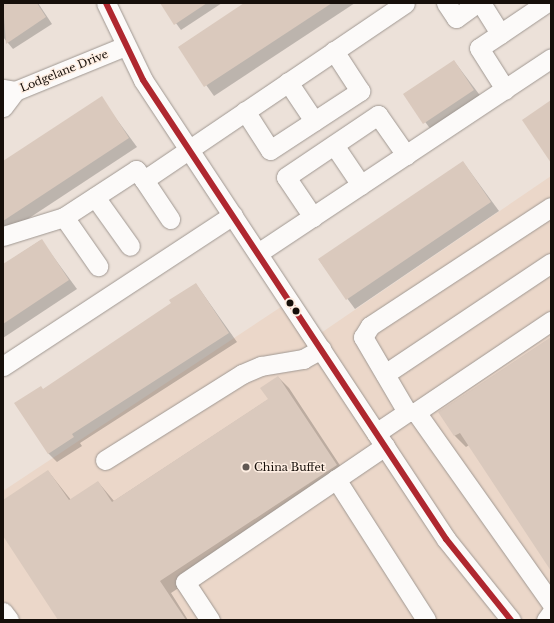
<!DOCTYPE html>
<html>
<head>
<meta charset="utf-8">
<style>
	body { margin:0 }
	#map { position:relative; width:554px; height:623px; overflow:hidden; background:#ece1d9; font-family:"Libre Baskerville",serif }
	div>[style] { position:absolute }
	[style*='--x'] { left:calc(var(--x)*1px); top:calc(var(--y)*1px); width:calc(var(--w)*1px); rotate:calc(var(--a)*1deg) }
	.built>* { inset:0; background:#ebd7c9 }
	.shadow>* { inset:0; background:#0003 }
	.building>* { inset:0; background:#dac9bd }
	.roads { filter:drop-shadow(0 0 1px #a09892) drop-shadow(0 0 1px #a09892) }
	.minor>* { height:19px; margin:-9.5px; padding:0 9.5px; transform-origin:9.5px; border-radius:9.5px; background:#fcfaf9 }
	.bus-1>* { height:6px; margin:-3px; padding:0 3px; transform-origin:3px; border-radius:3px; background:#af272f }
	.dots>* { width:11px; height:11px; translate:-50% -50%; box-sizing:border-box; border:2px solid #feeee2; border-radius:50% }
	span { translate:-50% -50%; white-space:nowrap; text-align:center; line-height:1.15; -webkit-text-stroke:3px #feeee2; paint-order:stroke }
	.street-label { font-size:11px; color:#160f0a }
	.poi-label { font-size:11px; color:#160f0a }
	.left { translate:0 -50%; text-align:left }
	.frame { position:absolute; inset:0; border:4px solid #160f0a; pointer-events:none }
</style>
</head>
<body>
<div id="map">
	<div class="built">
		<i style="clip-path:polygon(551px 176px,551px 620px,3px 620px,3px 491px,293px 299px,318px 335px)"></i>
	</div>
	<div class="shadow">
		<i style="clip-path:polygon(3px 3px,38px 3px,52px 24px,13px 49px,3px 37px)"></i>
		<i style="clip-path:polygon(161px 3px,222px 3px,181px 30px)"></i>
		<i style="clip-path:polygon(246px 3px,355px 3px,214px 96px,179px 47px)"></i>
		<i style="clip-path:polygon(454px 61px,485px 102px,435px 135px,404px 94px)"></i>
		<i style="clip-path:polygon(101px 98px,137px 147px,8px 232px,3px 226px,3px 162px)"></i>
		<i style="clip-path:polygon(463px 162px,499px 211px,355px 309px,319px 260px)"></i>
		<i style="clip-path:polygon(41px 240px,77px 289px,3px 338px,3px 265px)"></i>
		<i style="clip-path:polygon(196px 284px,237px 342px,80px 443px,82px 446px,57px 462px,48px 453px,43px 390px,173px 303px)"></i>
		<i style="clip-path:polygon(551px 338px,551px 569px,469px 445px,466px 447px,455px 436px,439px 412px)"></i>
		<i style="clip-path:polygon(278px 377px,289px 388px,347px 476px,171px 593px,188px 620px,59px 620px,3px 534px,3px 501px,48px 471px,71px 500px,98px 482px,114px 501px,269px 399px)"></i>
	</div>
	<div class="building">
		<i style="clip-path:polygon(3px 3px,37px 3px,46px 17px,6px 44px)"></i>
		<i style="clip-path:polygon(160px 3px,207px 3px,174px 25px)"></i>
		<i style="clip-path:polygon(244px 3px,332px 3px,204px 87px,178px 47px)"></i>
		<i style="clip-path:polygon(454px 60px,474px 90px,423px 124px,403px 94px)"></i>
		<i style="clip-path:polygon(102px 96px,129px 138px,3px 221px,3px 161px)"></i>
		<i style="clip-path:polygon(551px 100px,551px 163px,522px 120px)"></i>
		<i style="clip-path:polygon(463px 161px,491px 202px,346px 300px,318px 259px)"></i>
		<i style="clip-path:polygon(42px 239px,69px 280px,3px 324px,3px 264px)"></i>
		<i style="clip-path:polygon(196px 283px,229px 333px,72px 434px,74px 437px,48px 454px,14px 403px,41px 386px,43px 389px,171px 303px,169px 300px)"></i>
		<i style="clip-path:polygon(551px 337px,551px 571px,460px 433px,454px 436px,438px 412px)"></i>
		<i style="clip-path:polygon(278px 376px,337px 465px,160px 581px,186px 620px,58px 620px,3px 536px,3px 500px,48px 470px,69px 500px,98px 481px,112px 502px,268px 399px,260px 388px)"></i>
	</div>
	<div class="roads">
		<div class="minor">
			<i style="--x:106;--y:3;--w:85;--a:64.3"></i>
			<i style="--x:143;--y:80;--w:550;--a:56.57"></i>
			<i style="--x:446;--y:539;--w:104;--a:51.3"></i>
			<i style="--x:446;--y:3;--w:18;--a:56"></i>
			<i style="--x:456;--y:18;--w:26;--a:-36"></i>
			<i style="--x:481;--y:3;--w:36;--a:58"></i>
			<i style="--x:500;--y:34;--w:25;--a:146"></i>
			<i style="--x:479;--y:48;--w:49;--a:57.6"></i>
			<i style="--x:500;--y:34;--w:55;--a:-34"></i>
			<i style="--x:288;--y:82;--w:47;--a:56.3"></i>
			<i style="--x:3;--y:89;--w:12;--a:9"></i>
			<i style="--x:15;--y:91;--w:119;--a:-22.2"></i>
			<i style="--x:3;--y:107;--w:20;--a:-53"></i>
			<i style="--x:245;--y:111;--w:46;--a:57.3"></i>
			<i style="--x:270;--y:150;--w:108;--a:-33.2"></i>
			<i style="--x:360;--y:91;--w:48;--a:-123"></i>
			<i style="--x:334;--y:145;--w:48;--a:56"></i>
			<i style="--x:144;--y:180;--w:47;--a:56.3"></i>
			<i style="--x:95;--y:197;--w:60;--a:54.5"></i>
			<i style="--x:551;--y:207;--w:217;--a:146.7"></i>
			<i style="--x:370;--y:326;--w:13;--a:122"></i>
			<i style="--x:363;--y:337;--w:87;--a:59.6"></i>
			<i style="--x:407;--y:412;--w:9;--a:0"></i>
			<i style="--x:416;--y:412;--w:163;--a:-34"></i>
			<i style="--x:64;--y:217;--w:60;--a:55.2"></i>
			<i style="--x:313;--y:217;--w:48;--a:-124"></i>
			<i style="--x:286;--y:177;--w:111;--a:-34"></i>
			<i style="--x:378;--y:115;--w:49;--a:55"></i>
			<i style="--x:3;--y:236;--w:64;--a:-17.3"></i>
			<i style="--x:64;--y:217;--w:86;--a:-33.1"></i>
			<i style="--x:136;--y:170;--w:13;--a:51"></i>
			<i style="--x:144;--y:180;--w:315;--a:-34.1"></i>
			<i style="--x:258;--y:253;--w:352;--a:-33.6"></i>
			<i style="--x:3;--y:366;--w:275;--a:-33.3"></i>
			<i style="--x:385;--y:374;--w:200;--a:-33.8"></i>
			<i style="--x:416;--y:412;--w:234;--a:54.7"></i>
			<i style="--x:376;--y:433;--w:37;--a:-34"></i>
			<i style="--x:105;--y:460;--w:162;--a:-32.1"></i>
			<i style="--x:242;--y:374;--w:21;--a:-23"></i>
			<i style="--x:261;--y:366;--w:43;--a:-9.5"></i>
			<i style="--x:303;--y:359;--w:21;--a:-29"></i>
			<i style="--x:336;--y:479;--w:167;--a:57.4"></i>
			<i style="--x:3;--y:612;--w:10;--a:53"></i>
			<i style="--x:210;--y:620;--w:45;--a:-123.3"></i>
			<i style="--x:185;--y:582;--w:242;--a:-34.2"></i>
			<i style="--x:546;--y:620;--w:9;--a:-54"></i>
		</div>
	</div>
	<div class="bus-1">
		<i style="--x:106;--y:3;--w:85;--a:64.3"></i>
		<i style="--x:143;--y:80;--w:550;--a:56.57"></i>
		<i style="--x:446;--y:539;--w:104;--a:51.3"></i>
	</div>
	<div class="dots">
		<i style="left:290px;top:303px;background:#160f0a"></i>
		<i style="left:296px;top:311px;background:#160f0a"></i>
		<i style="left:246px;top:467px;background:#615852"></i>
	</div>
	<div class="street-label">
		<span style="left:64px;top:71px;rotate:-22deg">Lodgelane Drive</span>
	</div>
	<div class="poi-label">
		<span class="left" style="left:254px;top:467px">China Buffet</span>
	</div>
	<div class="frame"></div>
</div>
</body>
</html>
